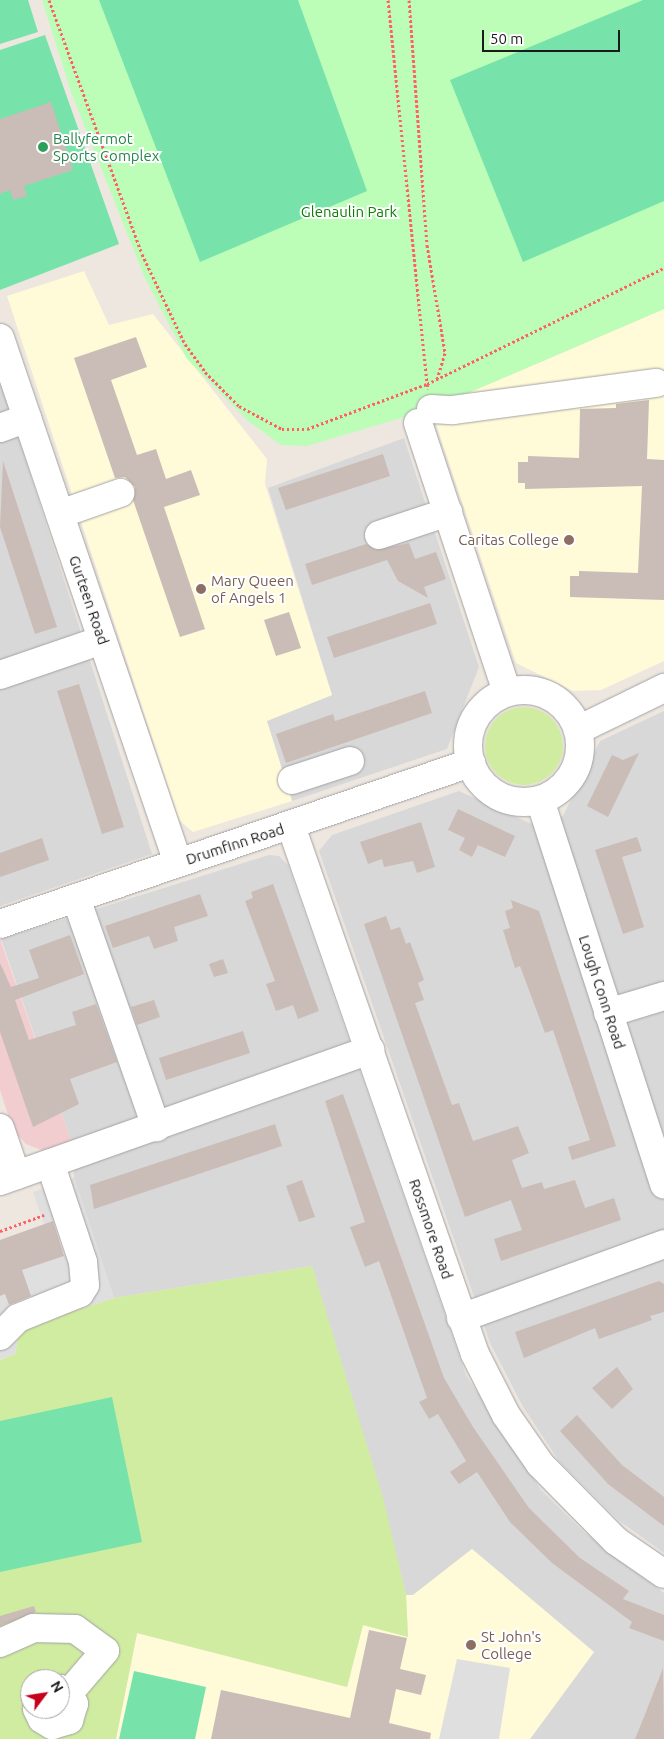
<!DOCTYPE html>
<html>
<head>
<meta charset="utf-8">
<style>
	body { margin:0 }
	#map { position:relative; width:664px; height:1739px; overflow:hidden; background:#eee7e0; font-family:Ubuntu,sans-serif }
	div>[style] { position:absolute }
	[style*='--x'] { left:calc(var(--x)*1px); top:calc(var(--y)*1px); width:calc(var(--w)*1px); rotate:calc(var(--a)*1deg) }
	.residential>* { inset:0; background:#d9d8d8 }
	.commercial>* { inset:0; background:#f1cdd0 }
	.education>* { inset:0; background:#fffad8 }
	.grass>* { inset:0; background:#d0eca1 }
	.round { border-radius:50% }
	.park>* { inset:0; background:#bcfdb8 }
	.pitch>* { inset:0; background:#77e3ab }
	.parking>* { inset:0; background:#dfdfdf }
	.building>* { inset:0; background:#cabcb6 }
	.path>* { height:3px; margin-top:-1.5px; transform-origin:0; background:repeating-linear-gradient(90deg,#ff6065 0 2.5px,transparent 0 5px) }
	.roads { filter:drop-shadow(0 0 1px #a2a2a2) drop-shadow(0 0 1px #a2a2a2) }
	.minor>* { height:28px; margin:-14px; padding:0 14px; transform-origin:14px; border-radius:14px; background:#fff }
	.minor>.ring { margin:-14px; padding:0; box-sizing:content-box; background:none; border:28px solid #fff; border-radius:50% }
	.dots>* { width:14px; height:14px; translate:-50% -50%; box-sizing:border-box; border:2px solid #fff; border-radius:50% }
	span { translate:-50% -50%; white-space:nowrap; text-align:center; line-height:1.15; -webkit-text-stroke:4px #fff; paint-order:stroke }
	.leisure-label { font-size:15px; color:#27864d }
	.left { translate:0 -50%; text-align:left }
	.park-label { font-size:15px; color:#0b7e04 }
	.education-label { font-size:15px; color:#785e54 }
	.right { translate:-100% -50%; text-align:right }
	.street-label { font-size:15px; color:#1b1b1b }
	.north { position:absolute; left:20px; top:1669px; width:50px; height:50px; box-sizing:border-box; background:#fff; border:1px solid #a4a4a4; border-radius:50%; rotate:59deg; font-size:14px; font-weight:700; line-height:20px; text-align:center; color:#1b1b1b }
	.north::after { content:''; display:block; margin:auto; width:18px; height:22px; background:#c7001b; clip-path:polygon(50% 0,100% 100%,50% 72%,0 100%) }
	.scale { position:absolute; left:482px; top:30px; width:138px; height:22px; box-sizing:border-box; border:2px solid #1b1b1b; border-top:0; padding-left:6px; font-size:15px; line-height:18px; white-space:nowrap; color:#1b1b1b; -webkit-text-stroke:4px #fff; paint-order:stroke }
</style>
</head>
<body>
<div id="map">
	<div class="residential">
		<i style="clip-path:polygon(0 380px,152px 854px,0 906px)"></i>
		<i style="clip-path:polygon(404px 438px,479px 667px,447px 749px,292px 801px,266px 721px,332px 695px,268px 488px)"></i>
		<i style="clip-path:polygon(664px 711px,664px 1553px,618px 1520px,559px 1461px,523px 1407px,490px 1343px,319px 851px,332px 835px,459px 791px,536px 826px,563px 816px,600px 741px)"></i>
		<i style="clip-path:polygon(269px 855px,279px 856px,288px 865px,466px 1375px,541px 1490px,584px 1532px,664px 1593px,664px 1739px,530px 1739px,594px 1652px,472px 1549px,413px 1595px,406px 1595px,312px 1266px,114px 1298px,74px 1178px,72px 1143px,1px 939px)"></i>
	</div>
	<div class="commercial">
		<i style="clip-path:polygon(0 939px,72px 1143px,44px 1151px,26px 1144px,13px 1130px,0 1090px)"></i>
	</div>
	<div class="education">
		<i style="clip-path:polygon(84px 271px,109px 325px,153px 314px,267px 459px,265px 484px,332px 695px,267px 721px,292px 801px,193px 832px,179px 820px,7px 296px)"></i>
		<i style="clip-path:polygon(664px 309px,664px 661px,601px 690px,573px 691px,516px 663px,431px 409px)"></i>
		<i style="clip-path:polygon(472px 1549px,594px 1652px,530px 1739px,116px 1739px,137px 1633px,347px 1687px,363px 1625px,408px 1637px,406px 1595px,413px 1595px)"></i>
	</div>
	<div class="grass">
		<i class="round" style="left:485px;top:707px;width:78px;height:78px"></i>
		<i style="clip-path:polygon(evenodd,312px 1266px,384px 1501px,406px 1595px,408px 1637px,363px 1625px,347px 1687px,137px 1633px,116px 1739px,0 1739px,0 1360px,15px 1354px,20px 1329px,114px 1298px,312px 1266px,30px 1679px,60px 1679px,60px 1709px,30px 1709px,30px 1679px)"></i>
	</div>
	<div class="park">
		<i style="clip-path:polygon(42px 0,664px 0,664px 309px,431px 409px,307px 446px,281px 445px,248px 421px,187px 359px,144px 276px,71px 92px)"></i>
	</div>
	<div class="pitch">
		<i style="clip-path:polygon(0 0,28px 0,38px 32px,0 44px)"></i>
		<i style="clip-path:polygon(99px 0,298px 0,367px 191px,200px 262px)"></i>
		<i style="clip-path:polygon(643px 0,664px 0,664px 201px,523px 262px,450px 80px)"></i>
		<i style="clip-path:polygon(45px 35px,119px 244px,0 290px,0 50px)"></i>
		<i style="clip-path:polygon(112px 1397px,142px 1542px,0 1572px,0 1421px)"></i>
		<i style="clip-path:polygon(134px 1671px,206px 1687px,195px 1739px,119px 1739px)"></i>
	</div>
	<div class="parking">
		<i style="clip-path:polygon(74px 1178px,114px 1298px,20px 1329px,15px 1354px,0 1359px,0 1296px,5px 1294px,11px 1311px,33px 1303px,20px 1271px,66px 1255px,54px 1221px,44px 1224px,33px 1192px)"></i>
		<i style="clip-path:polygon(457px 1659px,510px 1668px,499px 1739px,439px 1739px)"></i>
	</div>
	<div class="building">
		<i style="clip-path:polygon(51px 102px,73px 170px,24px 186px,27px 196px,13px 200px,10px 190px,0 194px,0 119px)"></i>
		<i style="clip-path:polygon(136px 337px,147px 367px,111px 380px,137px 455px,156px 449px,166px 479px,191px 470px,200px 495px,164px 507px,205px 629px,180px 637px,133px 500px,135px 487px,125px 477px,115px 478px,74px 358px)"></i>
		<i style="clip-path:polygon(649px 400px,647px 459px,664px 460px,664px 600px,570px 597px,570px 576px,579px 576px,579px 571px,638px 573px,642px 486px,525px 489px,525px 483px,518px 483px,518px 462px,528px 462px,528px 456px,579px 458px,580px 409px,616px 408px,616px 404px)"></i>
		<i style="clip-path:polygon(383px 454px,390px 476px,286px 510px,278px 488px)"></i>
		<i style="clip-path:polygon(3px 461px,57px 627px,35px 634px,0 527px)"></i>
		<i style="clip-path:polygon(409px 543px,415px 559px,436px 552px,446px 579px,424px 587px,428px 598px,398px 581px,387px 560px,312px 585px,305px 564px,366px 544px,376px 550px)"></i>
		<i style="clip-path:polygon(430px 603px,437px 624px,334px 658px,327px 637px)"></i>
		<i style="clip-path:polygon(289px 612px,301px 648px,276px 656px,264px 620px)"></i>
		<i style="clip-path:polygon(79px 684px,124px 827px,102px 834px,57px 691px)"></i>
		<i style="clip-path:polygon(425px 691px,432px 713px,286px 763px,276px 734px,333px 714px,335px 721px)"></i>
		<i style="clip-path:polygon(639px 753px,608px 817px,587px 806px,612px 755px,623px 760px)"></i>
		<i style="clip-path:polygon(458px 809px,515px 836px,505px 857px,478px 845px,472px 857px,459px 850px,465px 838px,448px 830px)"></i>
		<i style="clip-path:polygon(421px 822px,435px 867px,417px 873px,413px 861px,384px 867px,382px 859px,368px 864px,360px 842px)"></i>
		<i style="clip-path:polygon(637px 837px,642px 851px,622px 857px,644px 927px,623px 934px,595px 850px)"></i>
		<i style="clip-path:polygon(42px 838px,49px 860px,0 877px,0 853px)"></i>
		<i style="clip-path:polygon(273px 884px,319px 1011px,298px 1019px,293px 1005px,276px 1011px,266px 984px,275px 981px,245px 901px,253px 898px,251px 892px)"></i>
		<i style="clip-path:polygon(200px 894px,208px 916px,174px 927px,178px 941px,154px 949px,149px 936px,113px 948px,105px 926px)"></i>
		<i style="clip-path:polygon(511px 900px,539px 911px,616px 1146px,572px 1160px,568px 1147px,590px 1140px,553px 1030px,545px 1033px,520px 966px,515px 968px,503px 930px,510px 928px,505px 911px,513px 908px)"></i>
		<i style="clip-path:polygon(386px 916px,391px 930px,400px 927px,406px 944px,410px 942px,424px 980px,418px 983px,424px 1000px,415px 1003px,452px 1105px,459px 1103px,473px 1141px,518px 1126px,529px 1153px,512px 1160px,522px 1188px,542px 1182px,544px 1189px,575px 1180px,585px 1208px,614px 1198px,621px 1220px,501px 1261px,494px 1239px,522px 1230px,511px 1200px,465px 1217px,364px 924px)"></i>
		<i style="clip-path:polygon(70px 935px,84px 974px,15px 1000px,29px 1040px,76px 1025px,72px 1012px,96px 1004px,117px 1062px,70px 1079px,79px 1104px,33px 1127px,0 1032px,0 963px,11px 987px,39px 978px,29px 950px)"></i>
		<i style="clip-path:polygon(223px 959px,228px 973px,214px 977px,209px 964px)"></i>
		<i style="clip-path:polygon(154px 1000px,160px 1017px,137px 1025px,131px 1007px)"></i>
		<i style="clip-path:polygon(243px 1031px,250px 1053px,166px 1080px,159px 1058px)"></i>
		<i style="clip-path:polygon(343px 1094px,444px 1378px,473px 1427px,529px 1508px,580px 1558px,629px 1591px,623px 1599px,664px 1615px,664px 1641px,629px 1628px,632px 1622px,552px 1563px,510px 1522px,477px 1472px,459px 1484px,450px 1472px,466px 1461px,438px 1414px,429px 1419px,419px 1402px,427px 1398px,379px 1261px,365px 1267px,350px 1227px,365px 1222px,325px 1101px)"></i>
		<i style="clip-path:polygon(275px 1124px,282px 1146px,94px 1209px,90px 1185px)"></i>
		<i style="clip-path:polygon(302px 1180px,315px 1217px,299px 1222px,286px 1186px)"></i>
		<i style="clip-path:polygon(53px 1221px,64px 1256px,22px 1270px,31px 1296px,9px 1305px,5px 1294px,0 1296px,0 1240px)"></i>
		<i style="clip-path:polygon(659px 1281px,664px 1284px,664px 1312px,650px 1316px,652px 1320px,599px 1339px,595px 1328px,524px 1358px,515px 1332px)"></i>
		<i style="clip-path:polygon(617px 1367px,633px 1389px,612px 1409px,592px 1388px)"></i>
		<i style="clip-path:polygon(577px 1415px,622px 1465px,664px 1497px,664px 1526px,608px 1484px,560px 1431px)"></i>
		<i style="clip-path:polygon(34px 1606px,36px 1612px,0 1626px,0 1616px)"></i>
		<i style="clip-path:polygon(369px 1630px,407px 1638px,400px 1669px,426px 1675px,421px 1695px,396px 1689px,389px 1723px,431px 1733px,430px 1739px,211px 1739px,221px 1690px,350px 1718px)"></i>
		<i style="clip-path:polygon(663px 1668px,664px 1739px,635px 1739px,644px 1717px)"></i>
	</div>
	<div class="path">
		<i style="--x:49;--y:0;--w:270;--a:69.9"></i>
		<i style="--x:142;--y:254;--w:100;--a:64.5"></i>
		<i style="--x:185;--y:344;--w:34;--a:54"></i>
		<i style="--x:205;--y:372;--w:48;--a:45"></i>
		<i style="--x:239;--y:406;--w:49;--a:28.1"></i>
		<i style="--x:282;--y:429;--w:25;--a:0"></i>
		<i style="--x:307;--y:429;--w:128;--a:-20.6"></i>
		<i style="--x:427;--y:384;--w:5;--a:79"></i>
		<i style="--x:388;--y:0;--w:386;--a:84.2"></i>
		<i style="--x:427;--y:384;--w:264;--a:-26.1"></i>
		<i style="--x:409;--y:0;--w:246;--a:85.8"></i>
		<i style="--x:427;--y:245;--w:109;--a:80.5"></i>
		<i style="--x:445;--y:353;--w:27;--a:107"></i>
		<i style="--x:0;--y:1231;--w:47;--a:-20"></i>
	</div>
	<div class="roads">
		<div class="minor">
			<i style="--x:0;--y:338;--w:554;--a:71.27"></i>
			<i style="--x:431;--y:409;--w:22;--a:3"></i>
			<i style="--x:453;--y:410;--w:205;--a:-7.6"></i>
			<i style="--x:418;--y:423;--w:283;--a:71.7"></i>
			<i style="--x:0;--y:428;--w:29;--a:-20"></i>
			<i style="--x:60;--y:514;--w:64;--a:-19.3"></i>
			<i style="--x:379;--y:535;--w:73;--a:-18.4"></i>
			<i style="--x:0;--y:675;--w:108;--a:-18.9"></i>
			<i class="ring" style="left:468px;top:690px;width:84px;height:84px"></i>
			<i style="--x:578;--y:730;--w:96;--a:-26"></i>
			<i style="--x:292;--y:780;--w:61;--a:-18.1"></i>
			<i style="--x:540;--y:800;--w:404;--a:72.1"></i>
			<i style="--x:291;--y:826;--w:559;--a:70.79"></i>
			<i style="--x:475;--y:1354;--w:68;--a:63.1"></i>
			<i style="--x:506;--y:1415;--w:60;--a:55.2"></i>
			<i style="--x:540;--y:1464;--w:108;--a:45.4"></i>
			<i style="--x:616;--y:1541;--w:58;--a:34.5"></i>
			<i style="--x:76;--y:898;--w:243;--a:70.7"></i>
			<i style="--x:0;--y:924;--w:498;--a:-18.9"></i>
			<i style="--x:608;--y:1013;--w:59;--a:-16.9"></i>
			<i style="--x:0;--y:1128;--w:50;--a:71.2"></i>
			<i style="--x:0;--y:1181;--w:393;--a:-19.5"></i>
			<i style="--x:461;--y:1318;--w:216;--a:-20"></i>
			<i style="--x:0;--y:1336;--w:25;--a:-45"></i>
			<i style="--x:18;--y:1318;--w:67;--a:-22"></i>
			<i style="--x:80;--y:1293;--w:9;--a:-58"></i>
			<i style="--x:85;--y:1285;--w:23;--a:-95"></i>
			<i style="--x:83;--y:1262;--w:104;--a:-108.4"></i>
			<i style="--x:0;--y:1643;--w:36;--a:-24"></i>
			<i style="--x:33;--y:1628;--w:42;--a:1.4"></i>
			<i style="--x:75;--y:1629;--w:37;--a:36"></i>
			<i style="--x:105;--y:1651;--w:55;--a:130.6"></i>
			<i style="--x:37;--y:1709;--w:11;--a:63"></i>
			<i style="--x:42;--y:1719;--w:12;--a:31"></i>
			<i style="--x:52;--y:1725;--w:18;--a:-16"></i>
			<i style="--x:69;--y:1720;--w:17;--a:-73"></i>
			<i style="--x:74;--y:1704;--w:21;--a:-133"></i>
		</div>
	</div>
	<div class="dots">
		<i style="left:43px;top:147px;background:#2e9e5b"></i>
		<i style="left:569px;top:540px;background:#8d6e63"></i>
		<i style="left:201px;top:589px;background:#8d6e63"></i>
		<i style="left:471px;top:1645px;background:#8d6e63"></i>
	</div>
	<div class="leisure-label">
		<span class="left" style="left:53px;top:147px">Ballyfermot<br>Sports Complex</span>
	</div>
	<div class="park-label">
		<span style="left:349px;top:212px">Glenaulin Park</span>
	</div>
	<div class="education-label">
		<span class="right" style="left:559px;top:540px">Caritas College</span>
		<span class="left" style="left:211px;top:589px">Mary Queen<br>of Angels 1</span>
		<span class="left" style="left:481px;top:1645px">St John's<br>College</span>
	</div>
	<div class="street-label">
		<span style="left:89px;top:600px;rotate:71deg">Gurteen Road</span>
		<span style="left:235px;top:844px;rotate:-18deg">Drumfinn Road</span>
		<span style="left:602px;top:992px;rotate:72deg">Lough Conn Road</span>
		<span style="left:431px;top:1229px;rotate:71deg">Rossmore Road</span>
	</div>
	<div class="north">N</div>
	<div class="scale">50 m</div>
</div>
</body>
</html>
